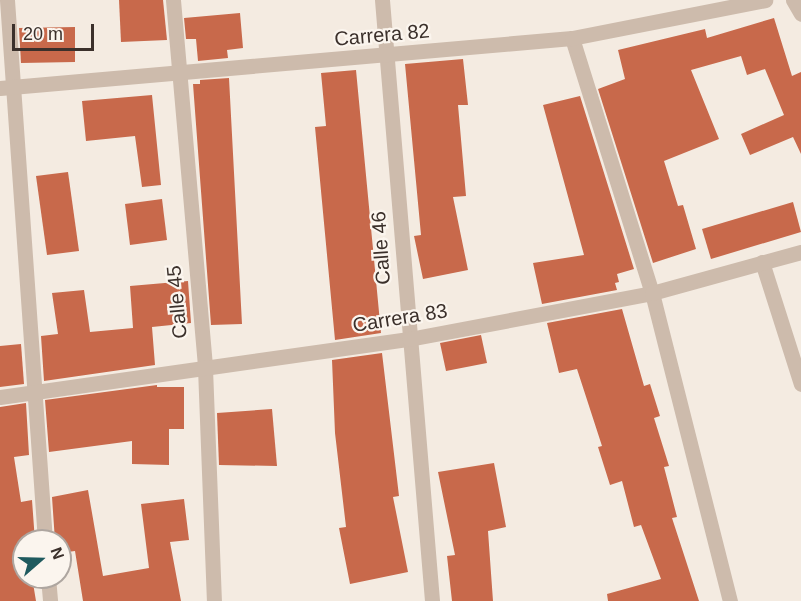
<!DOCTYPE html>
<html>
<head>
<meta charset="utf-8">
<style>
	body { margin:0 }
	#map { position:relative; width:801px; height:601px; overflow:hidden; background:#f4ebe1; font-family:Helvetica,sans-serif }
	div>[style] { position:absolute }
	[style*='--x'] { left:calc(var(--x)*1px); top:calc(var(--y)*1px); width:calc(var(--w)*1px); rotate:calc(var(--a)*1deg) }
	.building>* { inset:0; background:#c8694b }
	.street>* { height:15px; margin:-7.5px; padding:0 7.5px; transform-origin:7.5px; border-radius:7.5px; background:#cdbbac }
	span { translate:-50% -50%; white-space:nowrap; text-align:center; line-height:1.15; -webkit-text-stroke:4.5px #fbf5ee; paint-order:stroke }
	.street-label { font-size:20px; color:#3b302b }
	.north { position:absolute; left:12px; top:529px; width:60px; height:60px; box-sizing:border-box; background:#fbf5ee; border:2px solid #aea6a0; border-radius:50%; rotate:70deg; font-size:16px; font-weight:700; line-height:24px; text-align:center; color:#3b302b }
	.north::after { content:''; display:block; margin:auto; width:21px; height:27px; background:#1f5a5e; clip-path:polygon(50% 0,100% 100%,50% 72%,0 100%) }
	.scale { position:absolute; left:12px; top:24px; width:82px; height:27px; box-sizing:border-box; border:3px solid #3b302b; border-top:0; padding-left:8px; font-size:18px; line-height:21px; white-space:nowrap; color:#3b302b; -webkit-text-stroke:4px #fbf5ee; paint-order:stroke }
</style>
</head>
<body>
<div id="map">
	<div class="building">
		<i style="clip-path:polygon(119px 0,163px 0,167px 40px,121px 42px)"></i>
		<i style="clip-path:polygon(240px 13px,243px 48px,227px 50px,228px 58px,198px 61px,196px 39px,186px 39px,184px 18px)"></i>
		<i style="clip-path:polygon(774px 18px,792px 76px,801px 72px,801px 154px,793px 137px,750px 155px,741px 134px,784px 115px,765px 69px,747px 75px,741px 56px,691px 70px,719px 139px,664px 161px,678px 206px,683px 205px,696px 249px,653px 263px,598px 89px,625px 79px,618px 50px,705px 29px,707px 38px)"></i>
		<i style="clip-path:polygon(75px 27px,75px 62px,21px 63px,19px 28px)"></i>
		<i style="clip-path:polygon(463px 59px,468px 105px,458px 105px,466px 196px,453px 197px,468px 270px,423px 279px,414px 236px,421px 235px,405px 64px)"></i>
		<i style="clip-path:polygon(356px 70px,381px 333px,335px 340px,315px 127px,326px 126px,321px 73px)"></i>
		<i style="clip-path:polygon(229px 78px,242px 324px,211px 325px,193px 84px,200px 84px,200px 80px)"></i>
		<i style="clip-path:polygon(152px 95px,161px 185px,142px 187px,135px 136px,86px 141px,82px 101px)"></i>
		<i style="clip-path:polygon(580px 96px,634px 269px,617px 274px,619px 282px,615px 283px,617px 290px,542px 304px,533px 263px,584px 255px,543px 105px)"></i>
		<i style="clip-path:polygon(68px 172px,79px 251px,47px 255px,36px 176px)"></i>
		<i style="clip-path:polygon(162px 199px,167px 240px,130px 245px,125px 204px)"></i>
		<i style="clip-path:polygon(793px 202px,801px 232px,711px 259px,702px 229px)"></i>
		<i style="clip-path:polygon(188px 281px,191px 323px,152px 327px,155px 365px,44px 381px,41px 336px,58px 334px,52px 293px,84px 290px,90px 332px,133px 328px,130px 286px)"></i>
		<i style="clip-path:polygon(622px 309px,644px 386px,650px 384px,660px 416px,654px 418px,669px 466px,664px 467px,677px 517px,672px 518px,699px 601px,608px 601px,607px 594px,661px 579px,641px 525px,634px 527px,622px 481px,610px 485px,598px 447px,602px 446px,577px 369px,559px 373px,547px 323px)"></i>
		<i style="clip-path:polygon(481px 335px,487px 363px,446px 371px,440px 343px)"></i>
		<i style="clip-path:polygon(21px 344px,24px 384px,0 387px,0 346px)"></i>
		<i style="clip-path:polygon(382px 353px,399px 496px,393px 497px,408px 572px,350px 584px,339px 528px,346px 527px,335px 433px,332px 360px)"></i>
		<i style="clip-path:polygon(157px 385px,157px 387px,184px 387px,184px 429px,169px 429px,169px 465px,132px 464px,132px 441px,49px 452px,45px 400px)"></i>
		<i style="clip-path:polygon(26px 403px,29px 455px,14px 457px,21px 502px,32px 500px,35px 541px,24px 541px,24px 577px,32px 577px,36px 601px,0 601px,0 407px)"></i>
		<i style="clip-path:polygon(272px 409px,277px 466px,219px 465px,217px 413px)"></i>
		<i style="clip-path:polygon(494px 463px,506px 527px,488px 531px,493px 601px,452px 601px,447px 556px,455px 555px,438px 472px)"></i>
		<i style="clip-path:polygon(88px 490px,103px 576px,149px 568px,141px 504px,184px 499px,189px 540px,170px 542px,181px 601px,83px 601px,75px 551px,60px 553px,60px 541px,55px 541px,52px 497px)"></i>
	</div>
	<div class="street">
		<i style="--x:7;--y:0;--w:542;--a:85.98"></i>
		<i style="--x:173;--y:0;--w:369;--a:85"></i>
		<i style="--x:205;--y:368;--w:233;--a:87.8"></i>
		<i style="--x:382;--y:0;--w:603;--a:85.24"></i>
		<i style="--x:793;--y:0;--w:16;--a:60"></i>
		<i style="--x:572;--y:38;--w:267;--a:72.6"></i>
		<i style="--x:652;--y:293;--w:318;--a:75.8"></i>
		<i style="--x:0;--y:88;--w:574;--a:-5"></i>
		<i style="--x:572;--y:38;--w:197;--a:-11.1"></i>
		<i style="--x:762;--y:262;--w:128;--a:72.3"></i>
		<i style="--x:0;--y:397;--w:413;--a:-8.1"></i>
		<i style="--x:409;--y:339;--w:247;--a:-10.7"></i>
		<i style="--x:652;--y:293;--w:155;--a:-15.4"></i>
		<i style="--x:48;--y:577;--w:24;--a:85"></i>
	</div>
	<div class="street-label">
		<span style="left:382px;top:35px;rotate:-5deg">Carrera 82</span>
		<span style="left:381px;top:248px;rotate:-94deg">Calle 46</span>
		<span style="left:177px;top:302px;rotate:-95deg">Calle 45</span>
		<span style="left:400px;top:318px;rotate:-9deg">Carrera 83</span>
	</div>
	<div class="north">N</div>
	<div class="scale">20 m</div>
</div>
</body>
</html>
